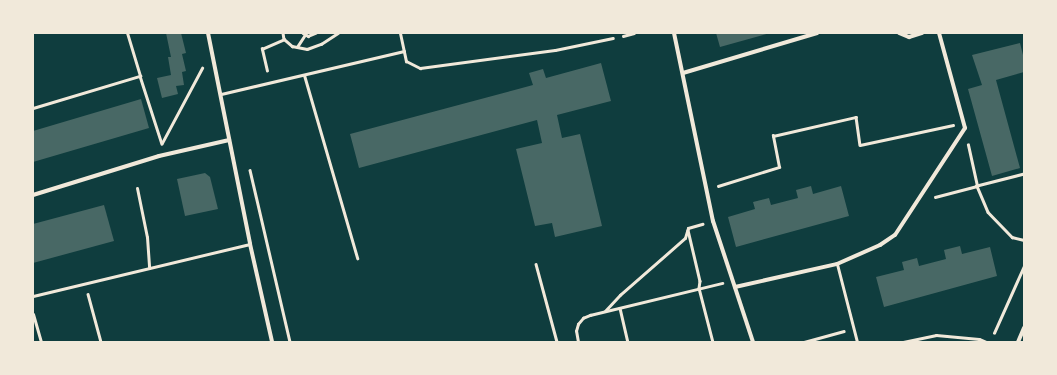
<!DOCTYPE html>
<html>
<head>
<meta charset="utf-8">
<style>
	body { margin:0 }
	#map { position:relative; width:1057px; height:375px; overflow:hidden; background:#0f3d3e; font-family:Overpass,sans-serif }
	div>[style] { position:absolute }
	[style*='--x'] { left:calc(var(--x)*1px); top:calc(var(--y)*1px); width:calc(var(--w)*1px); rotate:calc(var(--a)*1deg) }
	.building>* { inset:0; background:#486865 }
	.path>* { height:2.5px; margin:-1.25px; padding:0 1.25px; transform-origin:1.25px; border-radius:1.25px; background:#f1e9da }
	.service>* { height:3px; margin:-1.5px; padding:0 1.5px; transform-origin:1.5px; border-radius:1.5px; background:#f1e9da }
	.minor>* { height:4px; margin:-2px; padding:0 2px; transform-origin:2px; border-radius:2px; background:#f1e9da }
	span { translate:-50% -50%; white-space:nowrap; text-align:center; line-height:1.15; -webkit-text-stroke:3px #f1e9da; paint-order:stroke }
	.frame { position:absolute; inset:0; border:34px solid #f1e9da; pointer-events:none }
</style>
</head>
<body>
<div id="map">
	<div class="building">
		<i style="clip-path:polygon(166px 33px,181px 33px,186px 53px,182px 54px,186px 71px,182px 72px,184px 85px,176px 86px,178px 94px,162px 98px,157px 78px,171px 75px,168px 57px,171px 57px)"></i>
		<i style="clip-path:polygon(716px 33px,770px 33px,720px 47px)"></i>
		<i style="clip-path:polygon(1020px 43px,1024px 59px,1024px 72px,996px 80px,1020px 168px,992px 176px,968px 89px,982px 85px,972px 55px)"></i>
		<i style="clip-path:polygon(601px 63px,611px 101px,557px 115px,562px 138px,580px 134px,602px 226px,555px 237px,552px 223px,535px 226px,516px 149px,542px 143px,537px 120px,359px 168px,350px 134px,533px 85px,529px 73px,543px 69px,546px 78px)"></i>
		<i style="clip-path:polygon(141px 99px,149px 128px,33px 162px,33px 131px)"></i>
		<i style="clip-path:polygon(205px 173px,210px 177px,218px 209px,185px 216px,177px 179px)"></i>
		<i style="clip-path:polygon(811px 186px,813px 194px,841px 186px,849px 216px,736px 247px,728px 217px,755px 209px,753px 202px,769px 198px,771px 205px,798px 198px,796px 190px)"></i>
		<i style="clip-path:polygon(104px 205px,114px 241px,33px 263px,33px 224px)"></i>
		<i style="clip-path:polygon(960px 246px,962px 254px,990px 247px,997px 276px,884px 307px,876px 277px,904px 270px,902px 262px,917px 258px,919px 266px,946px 259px,944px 250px)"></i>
	</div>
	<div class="path">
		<i style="--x:283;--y:33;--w:6;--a:81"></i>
		<i style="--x:284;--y:39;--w:11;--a:41"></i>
		<i style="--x:292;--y:46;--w:15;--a:11"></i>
		<i style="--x:307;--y:49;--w:15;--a:-20"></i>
		<i style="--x:321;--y:44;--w:20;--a:-33"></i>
		<i style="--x:303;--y:33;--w:6;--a:31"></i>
		<i style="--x:308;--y:36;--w:8;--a:-23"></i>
		<i style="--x:623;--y:36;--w:11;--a:-15"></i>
		<i style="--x:297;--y:47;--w:17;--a:-57"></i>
		<i style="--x:267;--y:71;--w:23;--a:-103"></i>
		<i style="--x:262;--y:49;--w:24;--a:-24"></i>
		<i style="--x:140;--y:76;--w:71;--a:72.1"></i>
		<i style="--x:33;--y:108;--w:112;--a:-16.7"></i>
		<i style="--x:140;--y:76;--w:45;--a:-106.8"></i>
		<i style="--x:162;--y:143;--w:85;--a:-61.9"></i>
		<i style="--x:250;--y:170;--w:177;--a:76.9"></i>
		<i style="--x:1024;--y:174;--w:49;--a:165.7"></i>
		<i style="--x:977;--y:186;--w:28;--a:67"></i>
		<i style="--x:988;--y:212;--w:35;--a:46"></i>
		<i style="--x:1012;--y:237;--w:12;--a:14"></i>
		<i style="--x:718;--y:186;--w:64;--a:-17.3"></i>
		<i style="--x:779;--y:167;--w:32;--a:-101"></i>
		<i style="--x:773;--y:136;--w:85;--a:-12.9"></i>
		<i style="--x:856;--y:117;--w:28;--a:82"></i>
		<i style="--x:860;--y:145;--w:95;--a:-12.1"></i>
		<i style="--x:935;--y:197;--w:43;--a:-14.7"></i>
		<i style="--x:977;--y:186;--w:42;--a:-102.4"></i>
		<i style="--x:688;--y:230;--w:52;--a:76.8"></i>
		<i style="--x:700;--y:281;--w:7;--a:98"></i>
		<i style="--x:699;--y:288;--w:56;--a:75.5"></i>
		<i style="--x:536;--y:264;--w:81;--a:74.9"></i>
		<i style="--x:88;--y:294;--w:50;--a:74.8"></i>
		<i style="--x:620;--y:308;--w:35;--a:77"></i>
		<i style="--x:605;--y:311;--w:22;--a:-47"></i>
		<i style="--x:620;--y:295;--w:86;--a:-41.2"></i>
		<i style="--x:685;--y:238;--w:10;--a:-73"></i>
		<i style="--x:688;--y:228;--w:15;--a:-16"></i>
		<i style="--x:994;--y:333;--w:73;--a:-65.9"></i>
		<i style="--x:578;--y:342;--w:11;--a:-100"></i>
		<i style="--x:576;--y:331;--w:7;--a:-74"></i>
		<i style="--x:578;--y:324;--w:8;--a:-50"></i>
		<i style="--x:583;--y:318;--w:8;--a:-23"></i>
		<i style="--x:590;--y:315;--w:136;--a:-13.6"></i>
		<i style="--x:804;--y:342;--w:41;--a:-15.4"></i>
	</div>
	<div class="service">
		<i style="--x:400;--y:33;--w:29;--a:78"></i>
		<i style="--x:406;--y:61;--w:16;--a:27"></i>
		<i style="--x:420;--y:68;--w:136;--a:-7.6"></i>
		<i style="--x:555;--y:50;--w:59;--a:-11.7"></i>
		<i style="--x:304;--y:75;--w:191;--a:73.8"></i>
		<i style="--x:221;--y:94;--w:188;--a:-13.2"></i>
		<i style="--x:137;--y:188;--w:50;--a:78.5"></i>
		<i style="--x:147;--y:237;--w:31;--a:86"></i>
		<i style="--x:837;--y:264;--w:81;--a:75.6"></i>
		<i style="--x:33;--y:296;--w:223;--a:-13.5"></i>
		<i style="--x:33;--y:314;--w:29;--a:74"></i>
		<i style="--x:903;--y:342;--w:34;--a:-12"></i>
		<i style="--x:936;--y:335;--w:43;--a:5.3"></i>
		<i style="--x:979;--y:339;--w:8;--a:23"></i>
	</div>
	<div class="minor">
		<i style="--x:208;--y:33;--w:215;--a:78.7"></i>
		<i style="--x:250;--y:244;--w:100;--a:77.3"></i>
		<i style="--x:674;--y:33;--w:192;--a:78.3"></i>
		<i style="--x:713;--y:221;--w:127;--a:71.7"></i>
		<i style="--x:899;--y:33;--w:11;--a:22"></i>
		<i style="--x:909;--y:37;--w:14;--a:-17"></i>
		<i style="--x:683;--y:73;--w:140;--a:-16.6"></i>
		<i style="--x:33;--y:195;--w:132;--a:-17.2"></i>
		<i style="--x:159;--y:156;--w:72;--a:-12.9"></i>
		<i style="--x:735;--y:287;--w:105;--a:-12.7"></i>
		<i style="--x:837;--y:264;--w:47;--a:-23.8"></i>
		<i style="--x:880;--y:245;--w:18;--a:-34"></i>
		<i style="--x:895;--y:235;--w:128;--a:-56.8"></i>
		<i style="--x:965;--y:128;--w:98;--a:-105.3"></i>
		<i style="--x:1018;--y:342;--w:15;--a:-67"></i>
	</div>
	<div class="frame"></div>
</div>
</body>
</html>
